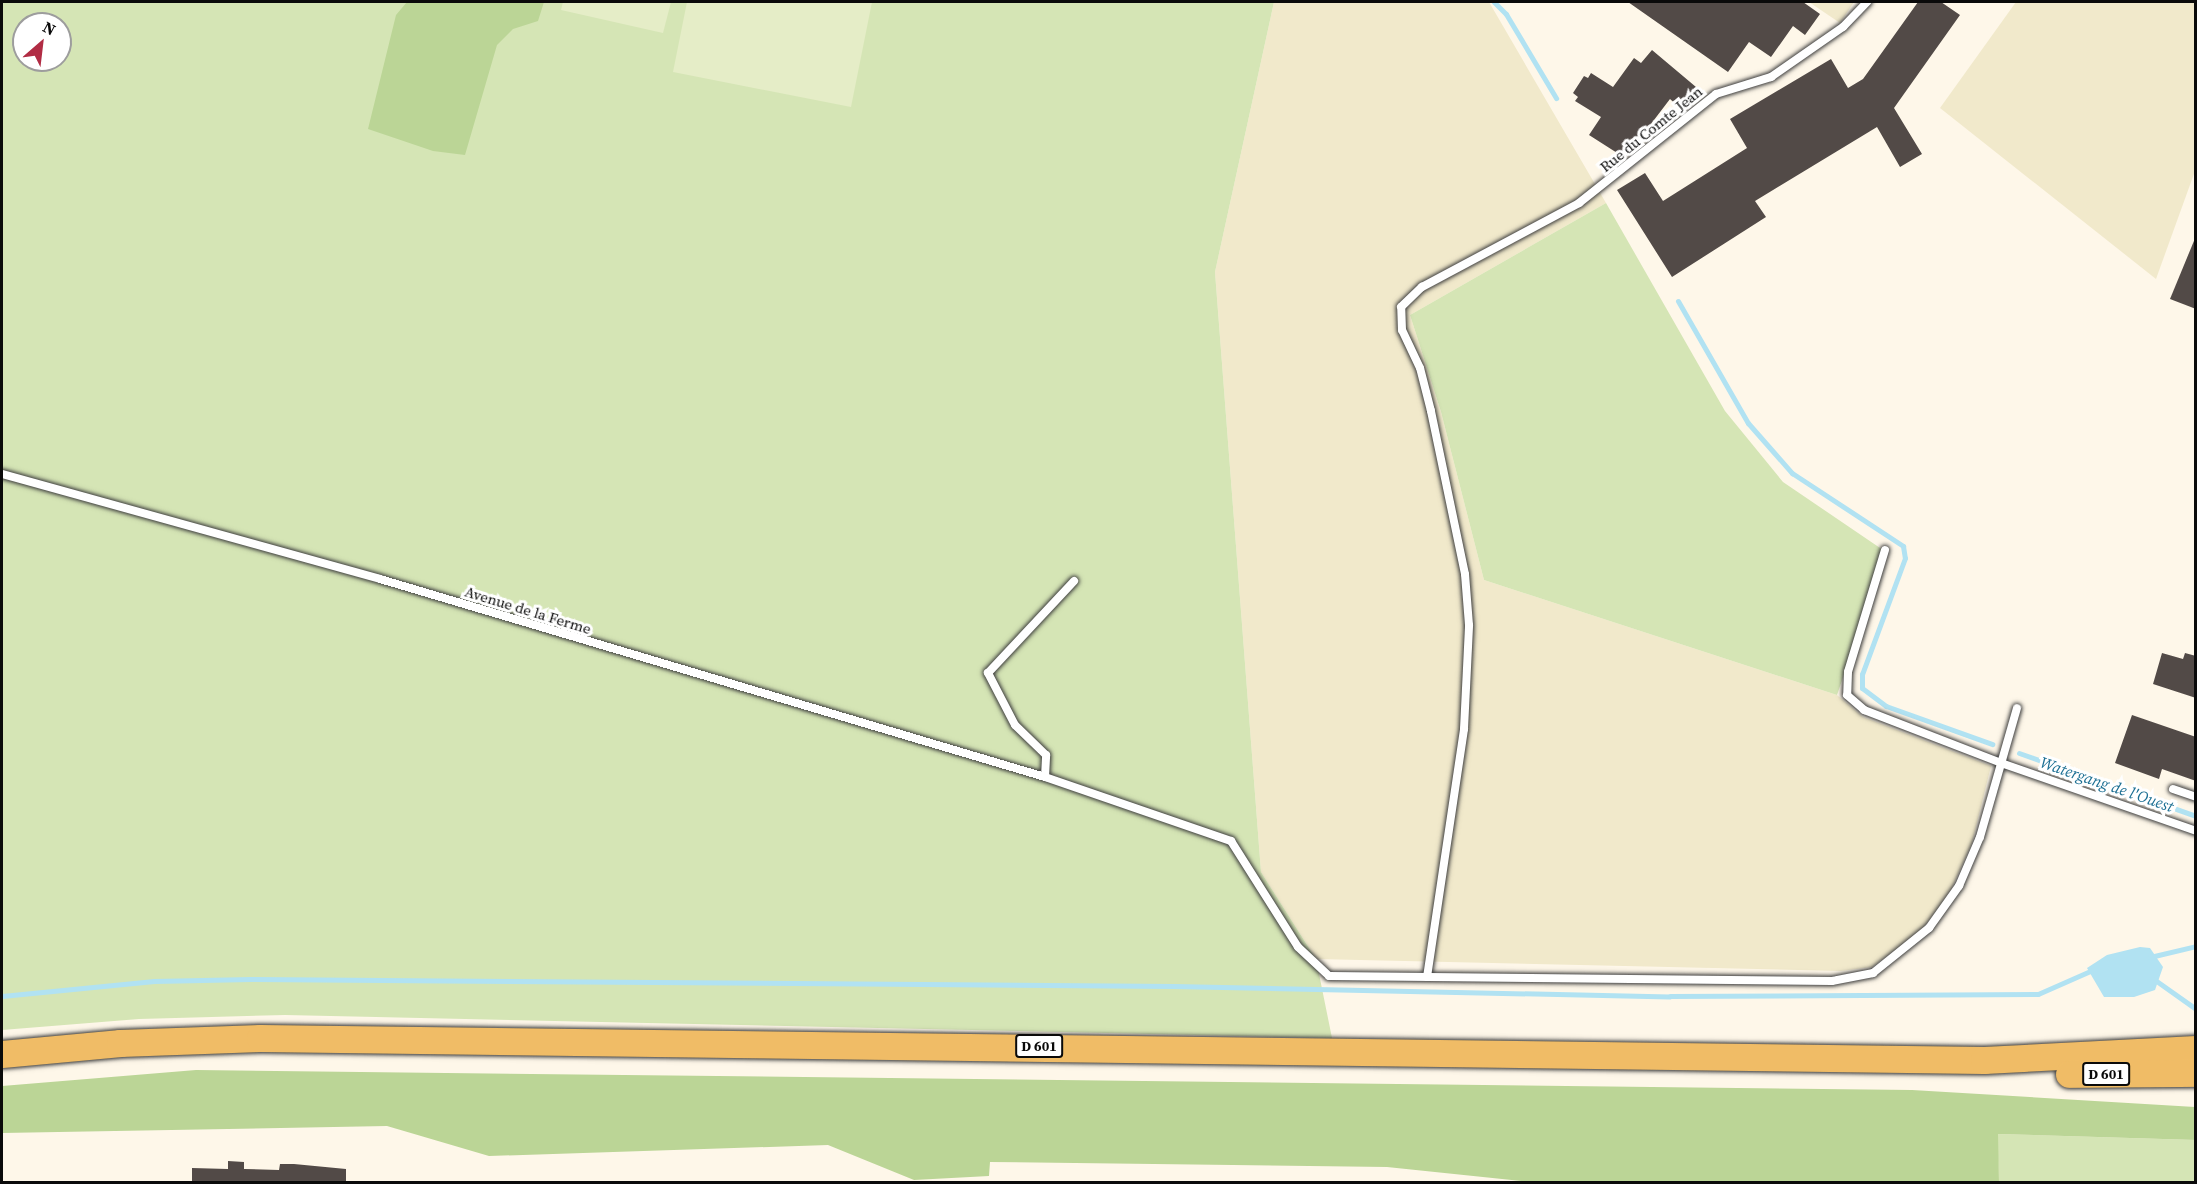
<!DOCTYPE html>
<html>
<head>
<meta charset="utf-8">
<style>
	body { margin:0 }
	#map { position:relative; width:2197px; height:1184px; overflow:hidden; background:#fef7e9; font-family:"Source Serif 4",serif }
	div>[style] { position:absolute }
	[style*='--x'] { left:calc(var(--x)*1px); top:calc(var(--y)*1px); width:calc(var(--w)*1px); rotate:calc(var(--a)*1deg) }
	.farmland>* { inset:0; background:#f1e9cb }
	.green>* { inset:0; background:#d5e5b5 }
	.forest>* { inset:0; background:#bbd596 }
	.pitch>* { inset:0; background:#e5edc7 }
	.water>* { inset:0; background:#b1e2f2 }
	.stream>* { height:5px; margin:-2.5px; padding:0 2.5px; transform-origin:2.5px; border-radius:2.5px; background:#b1e2f2 }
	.building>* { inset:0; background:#524a47 }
	.roads { filter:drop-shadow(0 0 2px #3d3d3d) drop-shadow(0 0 2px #3d3d3d) }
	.lane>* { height:8px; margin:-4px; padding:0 4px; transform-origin:4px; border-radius:4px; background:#fff }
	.primary>* { height:27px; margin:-13.5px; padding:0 13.5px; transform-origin:13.5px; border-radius:13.5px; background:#f0bc66 }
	span { translate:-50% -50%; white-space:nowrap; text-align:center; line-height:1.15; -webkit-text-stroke:6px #fff; paint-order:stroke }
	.shield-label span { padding:2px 4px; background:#fff; border:2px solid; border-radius:4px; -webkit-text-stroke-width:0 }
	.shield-label { font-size:14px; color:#0a0a0a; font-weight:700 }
	.street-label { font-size:15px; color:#0a0a0a }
	.water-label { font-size:16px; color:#1c6f93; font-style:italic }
	.frame { position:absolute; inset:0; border:3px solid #0a0a0a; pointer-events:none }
	.north { position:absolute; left:12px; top:12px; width:60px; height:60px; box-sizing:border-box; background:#fff; border:2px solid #9d9d9d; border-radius:50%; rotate:28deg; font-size:16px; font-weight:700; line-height:24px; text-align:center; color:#0a0a0a }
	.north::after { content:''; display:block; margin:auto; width:21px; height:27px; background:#b12c44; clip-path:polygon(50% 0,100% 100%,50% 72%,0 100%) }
</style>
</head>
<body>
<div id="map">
	<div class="farmland">
		<i style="clip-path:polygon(1274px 2px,1489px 2px,1606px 203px,1410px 315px,1441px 412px,1484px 580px,1837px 695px,1863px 717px,1991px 766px,1972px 843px,1950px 892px,1921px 931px,1872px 967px,1841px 971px,1316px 959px,1261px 872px,1215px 272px)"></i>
		<i style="clip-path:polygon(1809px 2px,1854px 2px,1840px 23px)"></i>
		<i style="clip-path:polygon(2016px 2px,2195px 2px,2195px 171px,2156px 279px,1940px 108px)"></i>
	</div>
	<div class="green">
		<i style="clip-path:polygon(evenodd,2px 2px,1274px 2px,1215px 272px,1261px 872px,1316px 959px,1332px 1038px,285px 1015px,139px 1019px,2px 1030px,2px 2px,24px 24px,60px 24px,60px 60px,24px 60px,24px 24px)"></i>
		<i style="clip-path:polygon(1606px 203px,1725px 411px,1783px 482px,1886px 552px,1837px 695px,1484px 580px,1441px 412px,1410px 315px)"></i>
		<i style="clip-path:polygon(1997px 1134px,2195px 1140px,2195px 1182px,1999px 1182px)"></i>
	</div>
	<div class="forest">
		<i style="clip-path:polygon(407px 2px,544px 2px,538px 21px,513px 29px,497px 45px,465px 155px,433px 151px,368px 129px,396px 15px)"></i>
		<i style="clip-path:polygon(196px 1070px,1912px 1090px,2195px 1107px,2196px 1140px,1998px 1134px,1999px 1182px,1532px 1182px,1387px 1167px,990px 1162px,989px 1176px,914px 1180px,828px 1145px,489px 1156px,387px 1126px,2px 1133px,2px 1086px)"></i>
	</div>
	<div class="pitch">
		<i style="clip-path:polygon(563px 2px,671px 2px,663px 33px,561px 10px)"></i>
		<i style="clip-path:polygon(687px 2px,872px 2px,851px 107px,673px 72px)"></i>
	</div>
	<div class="water">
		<i style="clip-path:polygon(2140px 947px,2150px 948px,2163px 967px,2155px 990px,2134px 997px,2104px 997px,2087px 968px,2107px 955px)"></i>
	</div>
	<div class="stream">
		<i style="--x:1494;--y:2;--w:17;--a:45"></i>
		<i style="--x:1506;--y:14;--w:98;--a:59.2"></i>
		<i style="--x:1678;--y:301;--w:141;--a:60.2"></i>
		<i style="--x:1748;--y:423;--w:67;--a:48.7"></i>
		<i style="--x:1792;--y:473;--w:133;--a:33.3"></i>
		<i style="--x:1903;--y:546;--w:12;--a:81"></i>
		<i style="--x:1905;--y:558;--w:124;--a:110.3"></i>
		<i style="--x:1862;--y:674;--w:14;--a:90"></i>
		<i style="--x:1862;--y:688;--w:30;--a:37"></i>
		<i style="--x:1886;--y:706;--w:113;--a:19.7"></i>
		<i style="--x:2019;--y:753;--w:188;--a:19.6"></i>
		<i style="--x:2150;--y:957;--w:47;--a:-13.4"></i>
		<i style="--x:2155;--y:980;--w:50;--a:35.3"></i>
		<i style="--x:2;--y:996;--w:153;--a:-5.6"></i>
		<i style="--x:154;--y:981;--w:97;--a:-1.2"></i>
		<i style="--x:251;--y:979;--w:922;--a:0.43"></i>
		<i style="--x:1173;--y:986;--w:497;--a:1.2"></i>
		<i style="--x:1670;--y:996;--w:368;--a:-0.3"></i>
		<i style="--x:2038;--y:994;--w:62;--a:-23.7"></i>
	</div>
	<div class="building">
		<i style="clip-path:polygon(1628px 2px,1803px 2px,1820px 14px,1805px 35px,1793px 26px,1771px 57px,1749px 42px,1728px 72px)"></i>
		<i style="clip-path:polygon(1918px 2px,1941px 2px,1960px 15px,1894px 108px,1922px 154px,1900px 167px,1877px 127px,1755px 201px,1766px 217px,1672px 277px,1617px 190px,1645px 173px,1663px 201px,1747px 148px,1730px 119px,1831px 59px,1848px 88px,1863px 79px)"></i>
		<i style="clip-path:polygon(1652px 50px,1696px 87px,1679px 107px,1670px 99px,1625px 158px,1589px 135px,1601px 117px,1575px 101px,1578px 97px,1573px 93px,1584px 76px,1588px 78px,1591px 73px,1613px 87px,1634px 58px,1641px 63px)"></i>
		<i style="clip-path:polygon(2196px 236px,2196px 309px,2170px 299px)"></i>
		<i style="clip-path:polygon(2162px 653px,2183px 659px,2185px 653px,2196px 656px,2196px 698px,2153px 684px)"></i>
		<i style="clip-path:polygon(2132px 715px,2196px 737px,2196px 781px,2162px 769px,2159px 779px,2115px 763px)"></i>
		<i style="clip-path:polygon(228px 1161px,244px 1162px,244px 1169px,279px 1170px,280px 1164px,294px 1164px,346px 1169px,346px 1182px,192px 1182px,192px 1168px,228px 1169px)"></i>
	</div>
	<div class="roads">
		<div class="lane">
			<i style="--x:2;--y:474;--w:392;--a:15.5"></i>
			<i style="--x:380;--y:579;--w:694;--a:16.58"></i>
			<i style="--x:1045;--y:777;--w:197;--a:19"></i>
			<i style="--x:1231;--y:841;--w:125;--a:57.7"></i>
			<i style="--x:1298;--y:947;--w:42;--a:43.1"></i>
			<i style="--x:1329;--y:976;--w:503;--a:0.57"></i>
			<i style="--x:1832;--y:981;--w:42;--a:-11"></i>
			<i style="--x:1873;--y:973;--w:72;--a:-38.8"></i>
			<i style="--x:1929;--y:928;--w:52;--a:-54.5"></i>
			<i style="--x:1959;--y:886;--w:53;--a:-66.8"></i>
			<i style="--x:1980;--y:837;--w:134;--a:-74"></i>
			<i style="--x:1885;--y:550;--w:127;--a:106.9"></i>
			<i style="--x:1848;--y:672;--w:23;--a:92"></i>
			<i style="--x:1847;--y:695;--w:23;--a:41"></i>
			<i style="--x:1864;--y:710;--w:147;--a:21.1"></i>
			<i style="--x:2001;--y:763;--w:207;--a:19.2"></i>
			<i style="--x:1045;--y:777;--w:22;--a:-87"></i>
			<i style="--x:1046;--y:755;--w:43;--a:-135.9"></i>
			<i style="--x:1015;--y:725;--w:59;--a:-117.4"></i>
			<i style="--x:988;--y:673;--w:126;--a:-46.9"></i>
			<i style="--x:2173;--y:789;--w:24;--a:19"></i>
			<i style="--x:1427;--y:977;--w:251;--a:-81.5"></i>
			<i style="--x:1464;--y:729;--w:104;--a:-87.2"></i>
			<i style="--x:1469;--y:625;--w:51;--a:-94.5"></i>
			<i style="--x:1465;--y:574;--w:167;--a:-101.8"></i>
			<i style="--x:1431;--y:411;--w:44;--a:-104.3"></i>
			<i style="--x:1420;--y:368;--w:42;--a:-115.3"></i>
			<i style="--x:1402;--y:330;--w:23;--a:-92"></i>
			<i style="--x:1401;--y:307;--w:29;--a:-44"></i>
			<i style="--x:1422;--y:287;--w:178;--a:-28.1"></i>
			<i style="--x:1579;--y:203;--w:175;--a:-38.5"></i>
			<i style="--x:1716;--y:94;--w:58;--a:-17.2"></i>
			<i style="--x:1771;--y:77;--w:88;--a:-34.8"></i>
			<i style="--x:1843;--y:27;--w:35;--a:-46"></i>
		</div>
		<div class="primary">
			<i style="--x:2;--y:1054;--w:119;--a:-5.3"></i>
			<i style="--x:120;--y:1043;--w:140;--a:-2"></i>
			<i style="--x:260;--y:1038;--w:1724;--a:0.73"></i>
			<i style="--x:1984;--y:1060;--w:212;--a:-3"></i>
			<i style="--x:2069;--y:1074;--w:127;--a:-0.5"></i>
		</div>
	</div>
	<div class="shield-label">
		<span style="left:1039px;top:1046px">D 601</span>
		<span style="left:2106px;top:1074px">D 601</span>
	</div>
	<div class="street-label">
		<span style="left:1651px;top:129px;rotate:-39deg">Rue du Comte Jean</span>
		<span style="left:528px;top:610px;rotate:17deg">Avenue de la Ferme</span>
	</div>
	<div class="water-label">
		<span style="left:2107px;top:784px;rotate:19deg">Watergang de l'Ouest</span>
	</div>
	<div class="frame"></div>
	<div class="north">N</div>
</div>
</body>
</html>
